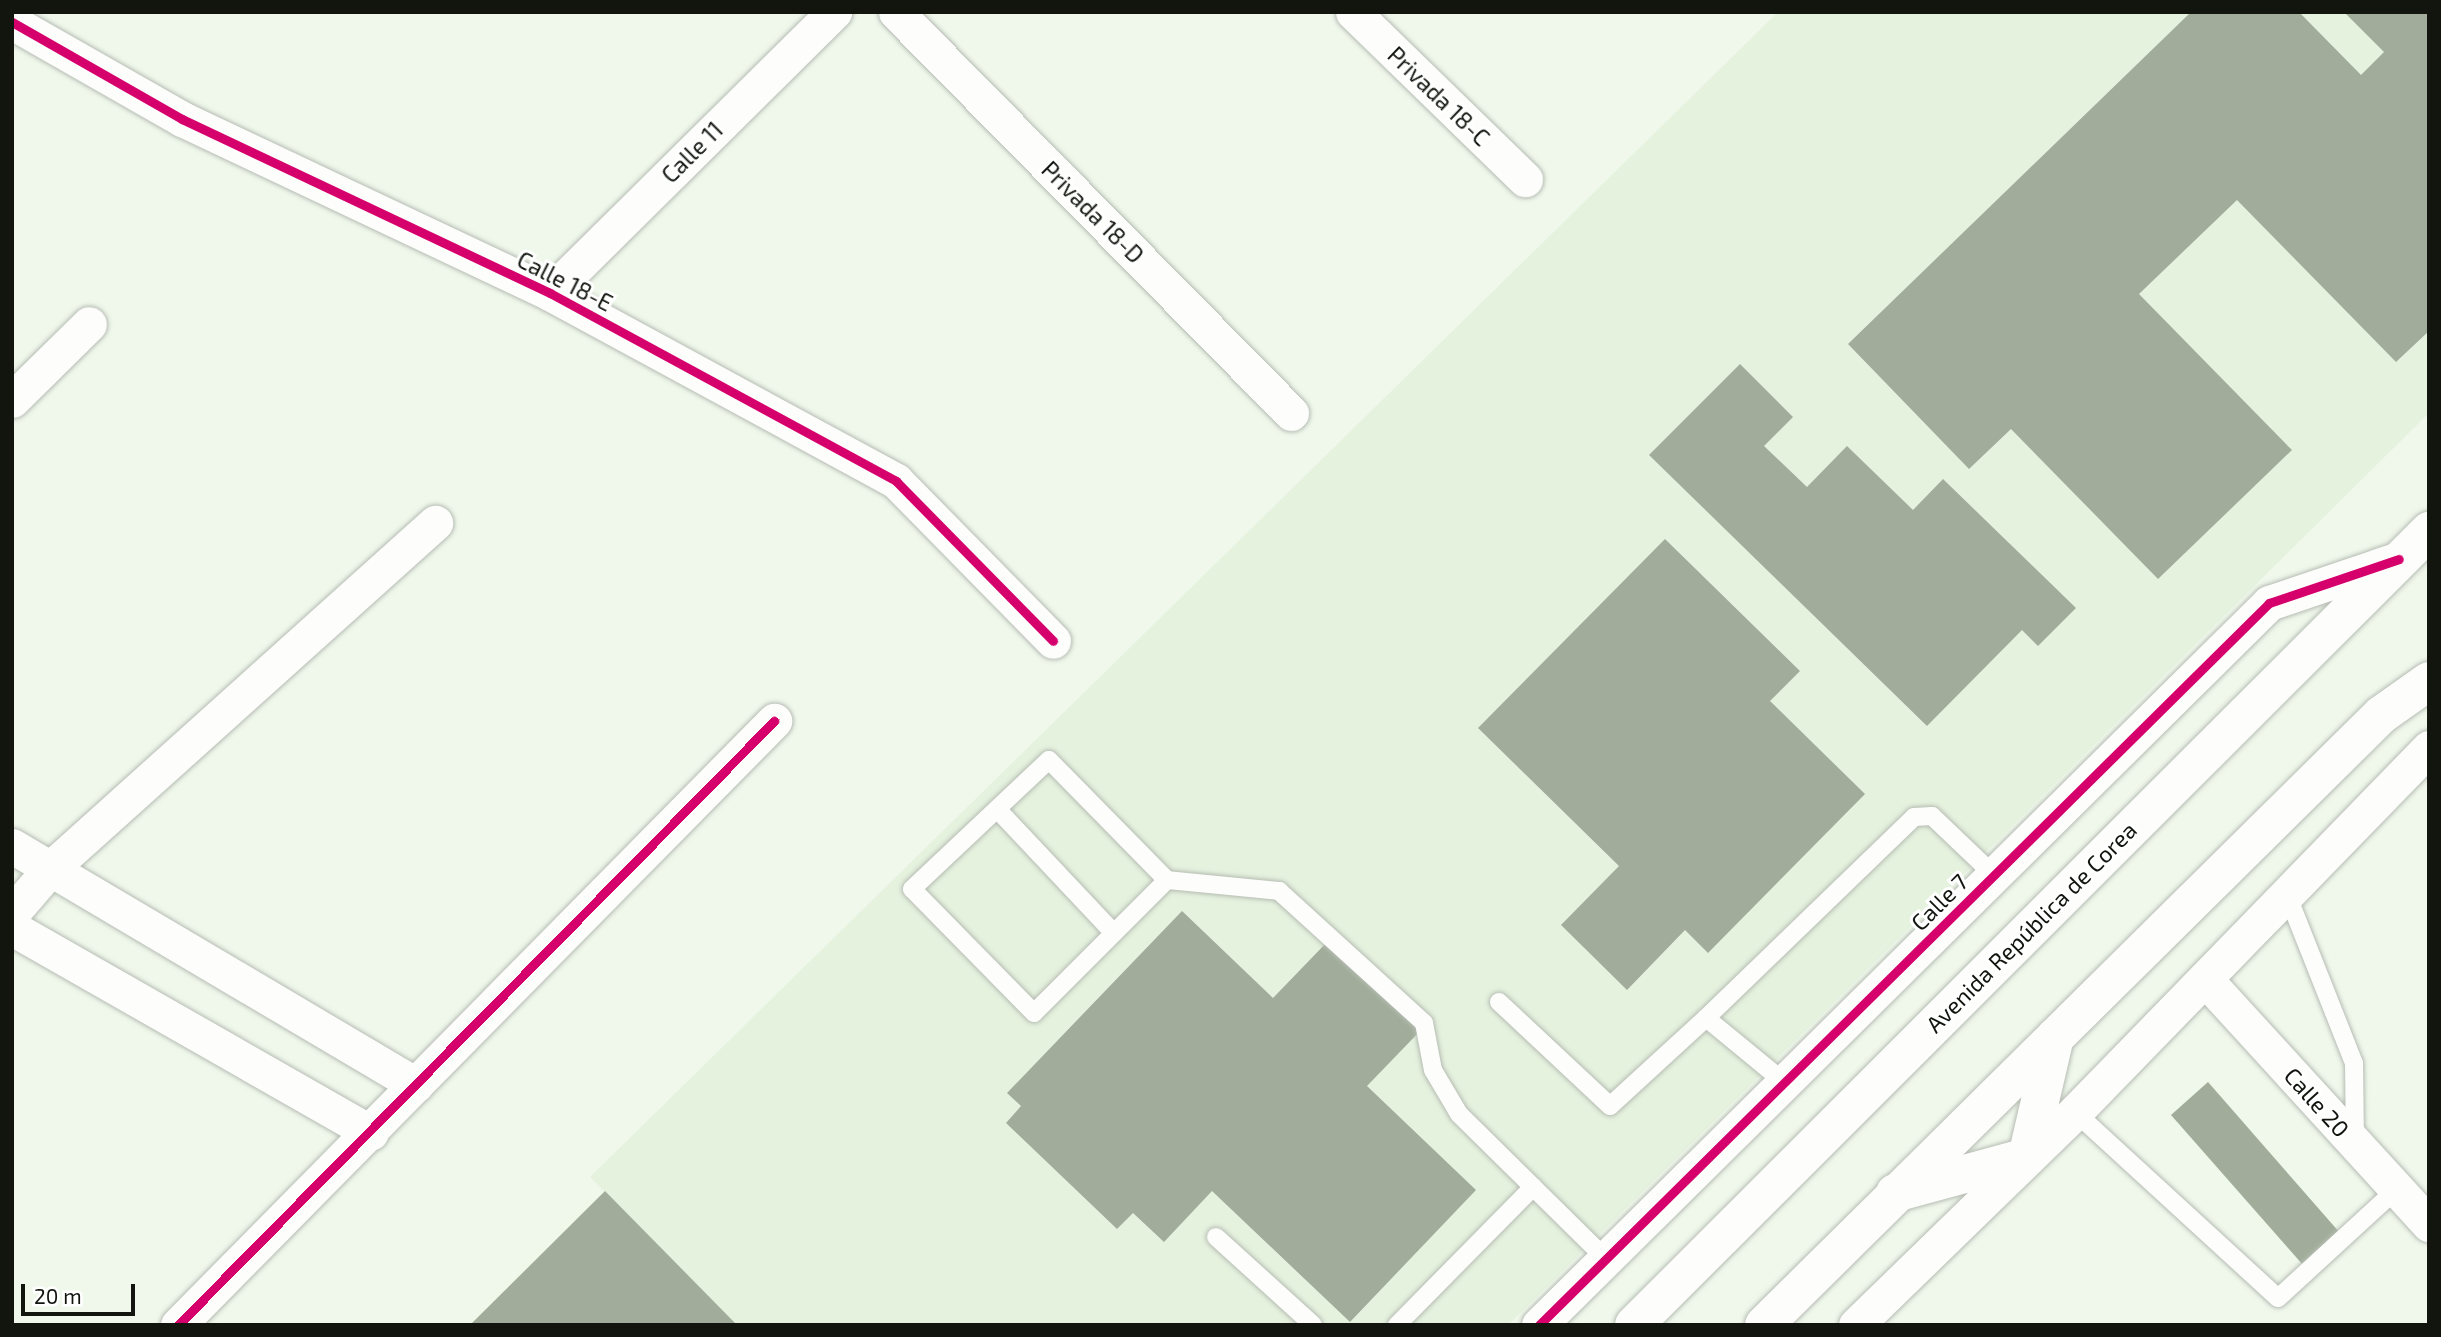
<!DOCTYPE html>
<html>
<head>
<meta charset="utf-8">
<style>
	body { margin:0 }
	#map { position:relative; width:2441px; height:1337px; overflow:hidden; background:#f0f8ec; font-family:"Exo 2",sans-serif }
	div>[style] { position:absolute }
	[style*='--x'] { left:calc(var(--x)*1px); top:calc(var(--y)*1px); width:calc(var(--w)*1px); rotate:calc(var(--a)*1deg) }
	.built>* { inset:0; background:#e5f2de }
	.building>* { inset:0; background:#a1ad9a }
	.roads { filter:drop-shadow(0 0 2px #b6bcb3) drop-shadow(0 0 2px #b6bcb3) }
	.lane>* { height:18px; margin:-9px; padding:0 9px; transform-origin:9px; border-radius:9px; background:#fdfefc }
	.street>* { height:35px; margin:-17.5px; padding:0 17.5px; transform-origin:17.5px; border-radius:17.5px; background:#fdfefc }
	.secondary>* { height:38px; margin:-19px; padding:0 19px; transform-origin:19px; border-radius:19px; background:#fdfefc }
	.cycleway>* { height:9px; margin:-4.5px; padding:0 4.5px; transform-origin:4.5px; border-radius:4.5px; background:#d6006c }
	span { translate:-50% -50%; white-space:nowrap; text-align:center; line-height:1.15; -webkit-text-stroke:6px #fff; paint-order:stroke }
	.street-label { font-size:23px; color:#11150e }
	.frame { position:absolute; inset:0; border:14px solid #11150e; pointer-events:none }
	.scale { position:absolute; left:21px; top:1284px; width:114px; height:32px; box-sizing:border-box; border:4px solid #11150e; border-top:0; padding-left:9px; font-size:21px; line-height:24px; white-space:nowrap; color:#11150e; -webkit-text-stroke:5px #fff; paint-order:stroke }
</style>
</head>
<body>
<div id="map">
	<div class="built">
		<i style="clip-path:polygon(1778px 12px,2429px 12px,2429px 413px,1508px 1325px,737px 1325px,590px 1177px)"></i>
	</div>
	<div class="building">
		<i style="clip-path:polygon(2191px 12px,2299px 12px,2361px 75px,2384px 52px,2344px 12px,2429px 12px,2429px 331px,2396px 362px,2237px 200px,2139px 294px,2292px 450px,2158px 579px,2011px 429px,1969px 469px,1848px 344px)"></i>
		<i style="clip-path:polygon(1740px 364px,1793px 417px,1764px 446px,1807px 487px,1847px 446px,1913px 510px,1943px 479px,2076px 608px,2038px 646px,2022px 630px,1927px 726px,1649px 455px)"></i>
		<i style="clip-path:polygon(1665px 539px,1800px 671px,1770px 701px,1865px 794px,1708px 953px,1685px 930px,1627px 990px,1561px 925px,1619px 866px,1478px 728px)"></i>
		<i style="clip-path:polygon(1182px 911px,1273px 998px,1329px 940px,1422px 1029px,1367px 1086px,1476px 1190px,1350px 1322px,1212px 1191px,1164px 1242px,1133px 1213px,1117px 1229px,1006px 1123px,1021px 1106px,1007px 1093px)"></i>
		<i style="clip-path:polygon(2208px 1082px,2340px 1233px,2303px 1265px,2171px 1115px)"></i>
		<i style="clip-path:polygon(605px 1191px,737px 1325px,470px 1325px)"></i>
	</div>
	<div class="roads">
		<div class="lane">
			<i style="--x:997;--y:809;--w:170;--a:46.7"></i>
			<i style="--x:1167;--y:880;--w:188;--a:135"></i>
			<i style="--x:1034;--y:1013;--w:174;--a:-134.5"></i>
			<i style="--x:912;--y:889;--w:188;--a:-43.3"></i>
			<i style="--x:1049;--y:760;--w:168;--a:45.5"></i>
			<i style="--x:1167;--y:880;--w:113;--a:5.6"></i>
			<i style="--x:1279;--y:891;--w:196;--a:42.3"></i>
			<i style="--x:1424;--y:1023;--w:48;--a:79.2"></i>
			<i style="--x:1433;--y:1070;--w:51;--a:59.4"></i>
			<i style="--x:1459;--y:1114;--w:206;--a:44.6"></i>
			<i style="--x:2287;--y:894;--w:182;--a:68.4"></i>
			<i style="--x:2354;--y:1063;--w:78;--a:89.3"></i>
			<i style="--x:1499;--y:1002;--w:152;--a:43.1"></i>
			<i style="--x:1610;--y:1106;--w:130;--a:-42.5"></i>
			<i style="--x:1784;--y:1082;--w:101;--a:-140.6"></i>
			<i style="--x:1706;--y:1018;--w:289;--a:-44"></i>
			<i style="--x:1914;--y:817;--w:18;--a:-3"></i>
			<i style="--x:1932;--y:816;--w:84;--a:43.6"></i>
			<i style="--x:2075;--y:1112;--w:275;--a:42.5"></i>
			<i style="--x:2278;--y:1298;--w:161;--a:-42.5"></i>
			<i style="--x:1216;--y:1237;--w:131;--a:42.2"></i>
			<i style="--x:1397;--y:1325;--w:194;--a:-45.4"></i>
		</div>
		<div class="street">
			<i style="--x:896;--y:12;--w:563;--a:45.43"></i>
			<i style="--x:1353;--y:12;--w:240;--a:44.2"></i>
			<i style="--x:12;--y:22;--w:196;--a:29.7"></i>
			<i style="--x:182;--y:119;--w:407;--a:25.3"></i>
			<i style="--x:550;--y:293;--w:394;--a:28.5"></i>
			<i style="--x:896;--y:481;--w:224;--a:45.5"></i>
			<i style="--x:550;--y:293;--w:400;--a:-44.7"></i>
			<i style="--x:12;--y:400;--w:108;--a:-44.6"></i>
			<i style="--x:12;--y:846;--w:469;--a:30.6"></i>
			<i style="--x:12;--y:913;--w:58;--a:-49.2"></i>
			<i style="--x:50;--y:869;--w:518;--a:-41.95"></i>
			<i style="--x:12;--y:928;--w:413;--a:29.7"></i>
			<i style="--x:2205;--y:979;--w:332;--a:47.6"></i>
			<i style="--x:178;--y:1325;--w:849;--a:-45.38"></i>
			<i style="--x:1539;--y:1325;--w:1027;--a:-44.68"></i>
			<i style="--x:2269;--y:603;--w:137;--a:-18.7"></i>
			<i style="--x:1856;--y:1325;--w:305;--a:-44.2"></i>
			<i style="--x:2075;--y:1112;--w:508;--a:-45.8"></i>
		</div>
		<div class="secondary">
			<i style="--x:1895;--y:1193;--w:137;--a:-15.3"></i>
			<i style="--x:2027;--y:1157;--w:123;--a:-76.9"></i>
			<i style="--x:1634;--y:1325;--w:1124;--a:-44.96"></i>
			<i style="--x:1764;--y:1325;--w:868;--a:-44.67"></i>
			<i style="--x:2381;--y:715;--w:59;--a:-35.3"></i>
		</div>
	</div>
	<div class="cycleway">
		<i style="--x:12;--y:22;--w:196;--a:29.7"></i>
		<i style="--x:182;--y:119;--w:407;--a:25.3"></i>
		<i style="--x:550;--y:293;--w:394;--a:28.5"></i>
		<i style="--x:896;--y:481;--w:224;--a:45.5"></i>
		<i style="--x:178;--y:1325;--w:849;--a:-45.38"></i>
		<i style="--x:1539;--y:1325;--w:1027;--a:-44.68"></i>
		<i style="--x:2269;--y:603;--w:137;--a:-18.7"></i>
	</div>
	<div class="street-label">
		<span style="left:1439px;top:96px;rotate:44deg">Privada 18-C</span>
		<span style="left:692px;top:152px;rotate:-45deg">Calle 11</span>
		<span style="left:1093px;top:212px;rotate:45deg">Privada 18-D</span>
		<span style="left:565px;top:281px;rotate:27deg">Calle 18-E</span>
		<span style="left:1939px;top:902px;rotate:-45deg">Calle 7</span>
		<span style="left:2031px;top:927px;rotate:-45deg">Avenida República de Corea</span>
		<span style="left:2317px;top:1102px;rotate:48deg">Calle 20</span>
	</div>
	<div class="frame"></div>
	<div class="scale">20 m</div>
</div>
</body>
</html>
